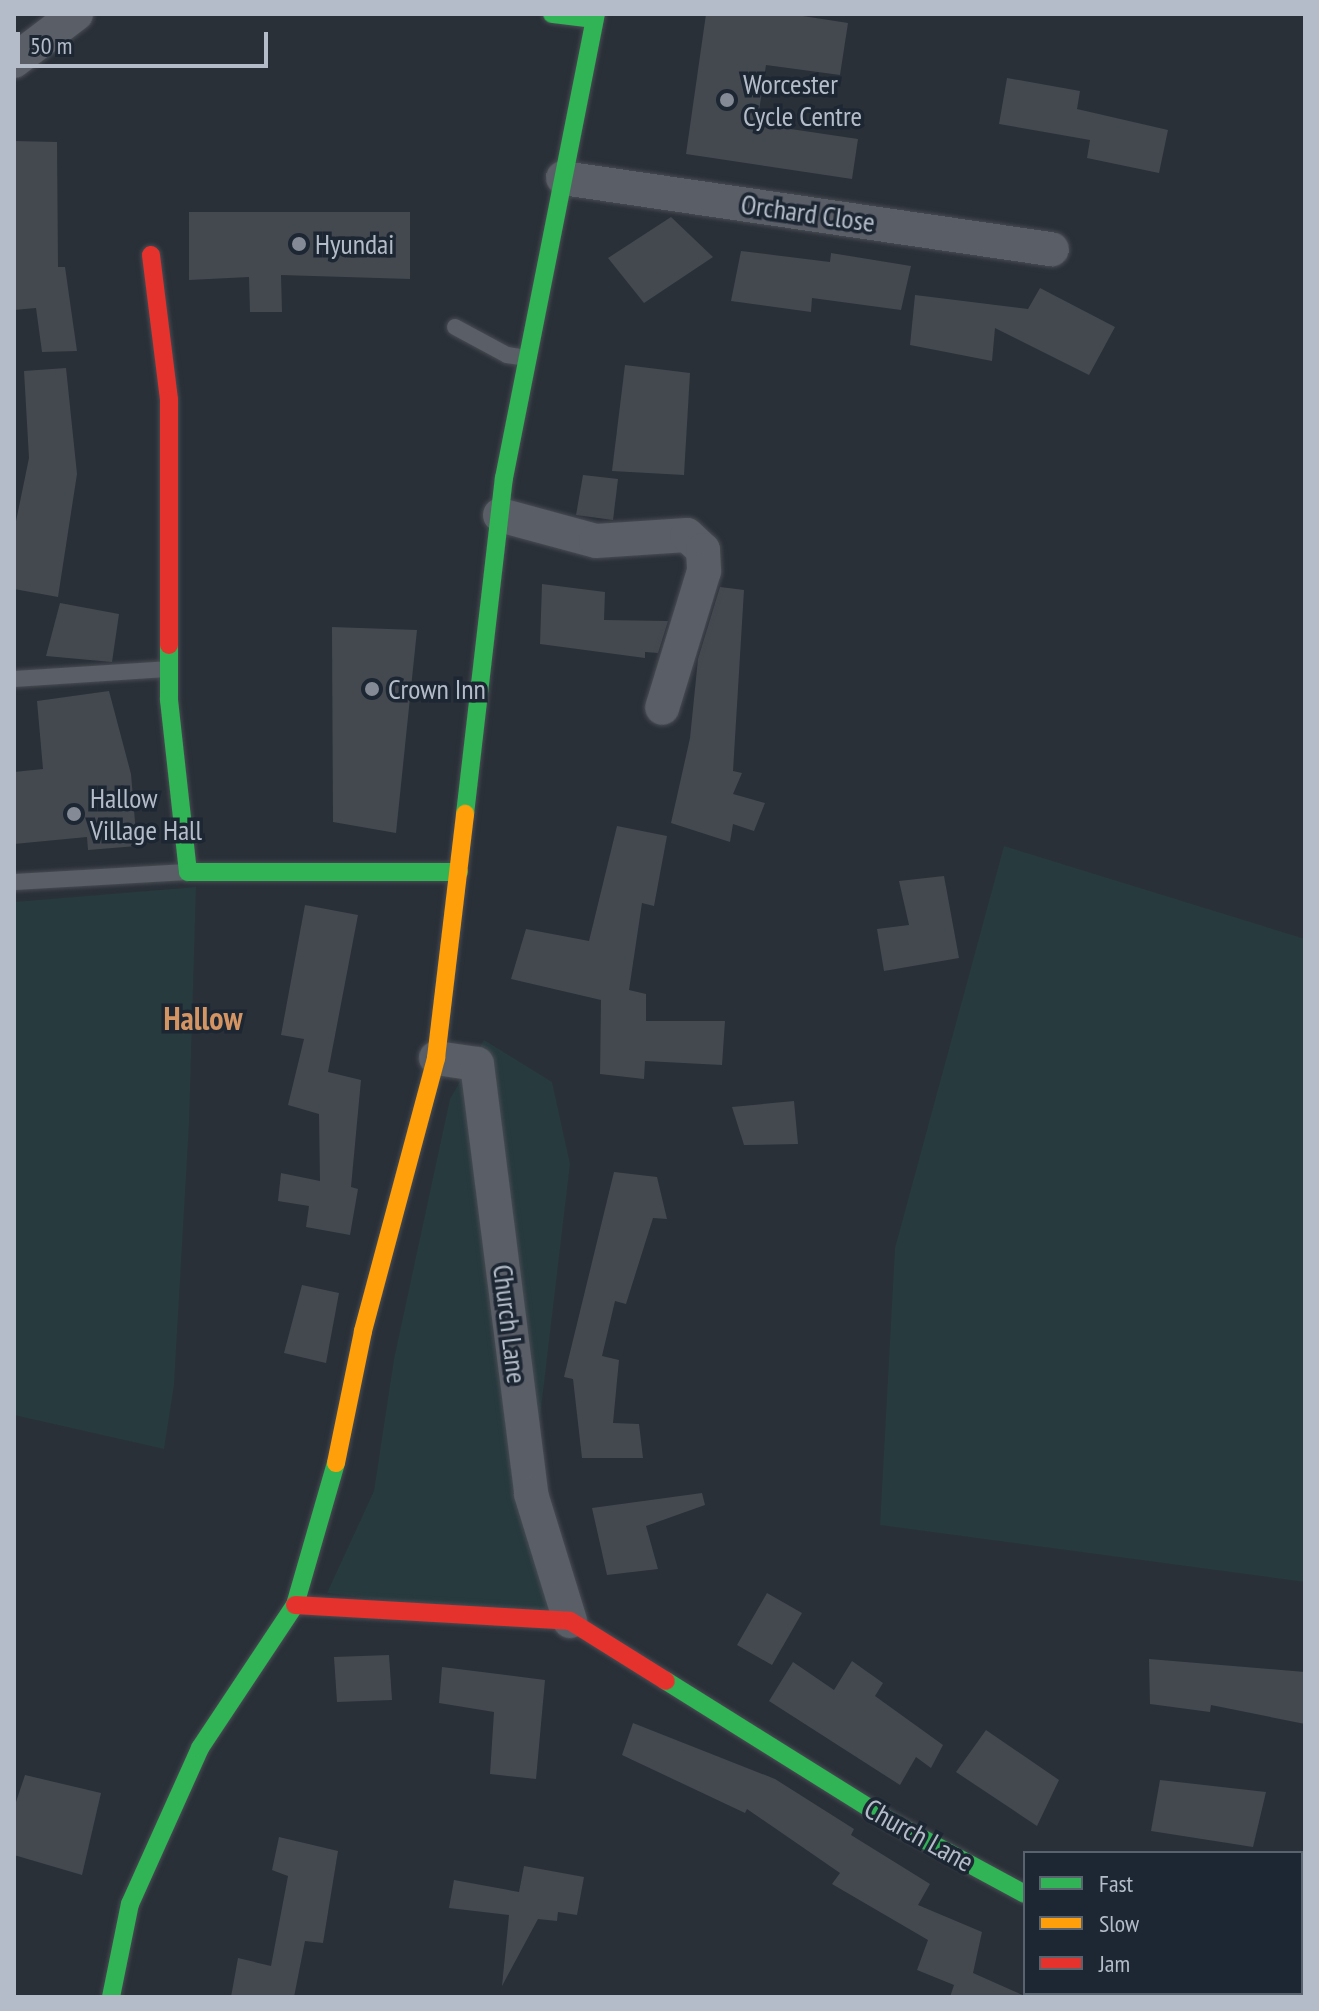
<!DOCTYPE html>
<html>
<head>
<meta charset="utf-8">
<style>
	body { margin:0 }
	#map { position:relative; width:1319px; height:2011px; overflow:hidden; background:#2a3038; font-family:"PT Sans Narrow",sans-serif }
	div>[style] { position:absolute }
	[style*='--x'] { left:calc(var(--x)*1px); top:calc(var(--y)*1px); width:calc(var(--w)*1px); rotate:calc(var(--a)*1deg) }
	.green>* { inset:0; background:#273a3e }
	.building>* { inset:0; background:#444950 }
	.roads { filter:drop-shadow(0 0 2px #484c53) drop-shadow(0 0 2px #484c53) }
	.lane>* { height:16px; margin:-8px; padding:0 8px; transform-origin:8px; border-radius:8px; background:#5a5e66 }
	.street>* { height:34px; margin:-17px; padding:0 17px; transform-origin:17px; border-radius:17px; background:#5a5e66 }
	.fast>* { height:18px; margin:-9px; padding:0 9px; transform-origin:9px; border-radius:9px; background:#30b455 }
	.slow>* { height:18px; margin:-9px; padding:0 9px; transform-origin:9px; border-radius:9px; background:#ff9f0a }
	.jam>* { height:18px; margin:-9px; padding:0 9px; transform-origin:9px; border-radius:9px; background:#e5322d }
	.dots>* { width:22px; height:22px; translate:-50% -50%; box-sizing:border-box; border:4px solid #1d2633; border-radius:50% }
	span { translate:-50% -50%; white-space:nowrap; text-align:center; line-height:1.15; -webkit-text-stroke:7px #1d2633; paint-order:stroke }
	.poi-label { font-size:28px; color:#b4bcc9 }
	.left { translate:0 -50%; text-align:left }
	.street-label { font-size:28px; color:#b4bcc9 }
	.quarter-label { font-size:32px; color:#d59563; font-weight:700 }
	.frame { position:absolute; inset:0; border:16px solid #b4bcc9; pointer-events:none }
	.legend { position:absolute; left:1023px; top:1851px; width:280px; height:144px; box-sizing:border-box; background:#1d2633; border:2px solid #59626f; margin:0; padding:10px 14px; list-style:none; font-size:24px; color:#b4bcc9 }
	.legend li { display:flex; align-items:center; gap:16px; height:40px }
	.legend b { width:40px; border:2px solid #59626f }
	.scale { position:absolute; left:16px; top:32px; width:252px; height:36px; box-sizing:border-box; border:4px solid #b4bcc9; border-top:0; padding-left:10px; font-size:24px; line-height:28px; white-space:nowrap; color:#b4bcc9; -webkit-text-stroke:6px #1d2633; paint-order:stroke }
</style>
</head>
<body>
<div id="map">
	<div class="green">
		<i style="clip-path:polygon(1004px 846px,1305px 939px,1305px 1582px,880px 1525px,895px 1248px)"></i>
		<i style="clip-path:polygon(196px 887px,189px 1124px,174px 1385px,164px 1449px,14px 1415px,14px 902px)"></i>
		<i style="clip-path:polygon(484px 1040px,552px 1082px,570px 1164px,531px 1493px,570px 1621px,327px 1593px,374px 1491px,394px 1359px,450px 1099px)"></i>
	</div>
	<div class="building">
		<i style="clip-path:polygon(706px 14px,790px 14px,848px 23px,840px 75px,766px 65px,757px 124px,858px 139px,852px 179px,686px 154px)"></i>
		<i style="clip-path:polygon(1007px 78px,1080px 91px,1077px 109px,1168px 130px,1159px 173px,1087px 158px,1090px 140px,999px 124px)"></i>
		<i style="clip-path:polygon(14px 141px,57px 142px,58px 267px,65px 267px,77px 351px,42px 352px,36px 308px,14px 310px)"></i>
		<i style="clip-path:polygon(189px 212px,410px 212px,410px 279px,281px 275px,282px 312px,250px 312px,249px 277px,189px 280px)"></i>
		<i style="clip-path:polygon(671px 217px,713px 257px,644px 303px,608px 258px)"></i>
		<i style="clip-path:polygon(741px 251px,830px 262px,831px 253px,911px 266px,901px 310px,812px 298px,811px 312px,731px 301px)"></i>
		<i style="clip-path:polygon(1040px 288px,1115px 327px,1089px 375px,995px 328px,992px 361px,910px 345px,915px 295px,1028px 309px)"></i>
		<i style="clip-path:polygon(625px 365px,690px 373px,684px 475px,612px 471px)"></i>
		<i style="clip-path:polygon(66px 368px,77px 474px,58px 597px,14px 589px,14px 531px,29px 458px,24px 371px)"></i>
		<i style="clip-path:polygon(583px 475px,618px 479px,613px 520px,576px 515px)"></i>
		<i style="clip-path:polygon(542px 584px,605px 592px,604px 620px,668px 621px,658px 653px,645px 652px,645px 658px,540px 644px)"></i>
		<i style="clip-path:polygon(720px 587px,744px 590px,733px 771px,742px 773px,733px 794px,765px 803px,754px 831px,733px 824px,730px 842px,671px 823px,690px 738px,698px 659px)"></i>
		<i style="clip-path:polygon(60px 603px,119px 614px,112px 662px,46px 656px)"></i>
		<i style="clip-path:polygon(332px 627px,417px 630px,396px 833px,333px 822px)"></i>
		<i style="clip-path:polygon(109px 691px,131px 774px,137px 846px,88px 850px,87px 837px,14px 844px,14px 772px,43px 769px,37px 701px)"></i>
		<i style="clip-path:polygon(617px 826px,667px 836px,654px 906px,642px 903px,629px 990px,646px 994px,646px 1021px,725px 1021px,722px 1065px,645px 1061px,644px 1079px,600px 1074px,601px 1000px,511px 979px,526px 929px,589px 941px)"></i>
		<i style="clip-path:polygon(944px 876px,959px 958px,884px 971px,877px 929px,909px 925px,899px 881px)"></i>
		<i style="clip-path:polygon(305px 905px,358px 915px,328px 1072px,361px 1080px,351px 1187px,358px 1189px,350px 1235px,306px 1227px,309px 1206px,278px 1201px,281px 1173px,320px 1181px,319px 1114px,288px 1105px,304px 1039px,281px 1035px)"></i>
		<i style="clip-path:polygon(794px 1101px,798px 1144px,744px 1145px,732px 1107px)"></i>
		<i style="clip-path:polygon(614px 1172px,657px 1177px,667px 1219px,653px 1218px,626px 1304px,615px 1301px,602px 1356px,619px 1360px,613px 1423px,639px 1424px,643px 1458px,582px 1458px,573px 1379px,564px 1377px)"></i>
		<i style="clip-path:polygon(302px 1285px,339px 1293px,326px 1363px,284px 1353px)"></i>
		<i style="clip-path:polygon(702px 1493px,705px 1505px,646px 1526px,658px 1569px,607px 1575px,592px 1508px)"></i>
		<i style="clip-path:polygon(767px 1593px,802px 1613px,772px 1665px,737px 1645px)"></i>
		<i style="clip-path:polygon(389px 1655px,392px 1700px,337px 1702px,334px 1657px)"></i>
		<i style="clip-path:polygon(1149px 1659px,1305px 1672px,1305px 1724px,1211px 1705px,1210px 1712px,1150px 1704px)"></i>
		<i style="clip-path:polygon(852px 1661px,883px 1683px,875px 1696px,943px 1745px,931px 1768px,916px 1757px,900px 1785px,769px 1701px,793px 1662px,834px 1690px)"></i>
		<i style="clip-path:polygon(442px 1667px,545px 1680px,536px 1779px,490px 1774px,494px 1712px,439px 1703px)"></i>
		<i style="clip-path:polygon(633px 1723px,775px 1779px,854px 1829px,851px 1835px,930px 1884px,918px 1905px,982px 1932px,973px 1973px,1027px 1997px,950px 1997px,954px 1985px,917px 1970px,928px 1940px,832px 1884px,840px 1873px,747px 1809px,745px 1813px,622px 1755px)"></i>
		<i style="clip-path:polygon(986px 1730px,1059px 1780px,1037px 1826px,956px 1772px)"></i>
		<i style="clip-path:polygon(25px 1775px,101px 1793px,82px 1875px,14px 1855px,14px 1808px)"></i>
		<i style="clip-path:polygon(1160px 1780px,1266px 1792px,1253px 1847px,1151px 1831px)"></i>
		<i style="clip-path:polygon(279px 1837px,338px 1851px,323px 1943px,305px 1941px,294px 1997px,231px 1997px,238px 1958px,271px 1966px,288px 1876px,272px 1870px)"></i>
		<i style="clip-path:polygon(524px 1866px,584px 1877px,577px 1915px,558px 1912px,557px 1921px,538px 1919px,502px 1986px,509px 1915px,449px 1908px,454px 1880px,519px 1892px)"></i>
	</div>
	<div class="roads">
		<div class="lane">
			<i style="--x:455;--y:327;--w:59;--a:28.3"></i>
			<i style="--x:507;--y:355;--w:19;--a:9"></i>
			<i style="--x:14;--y:679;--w:153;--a:-3.7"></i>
			<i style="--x:14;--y:882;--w:174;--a:-3.3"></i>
		</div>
		<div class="street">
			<i style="--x:14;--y:61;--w:78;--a:-37.2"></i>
			<i style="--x:563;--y:178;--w:494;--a:8.3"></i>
			<i style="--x:500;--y:515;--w:99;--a:15.2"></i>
			<i style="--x:596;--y:541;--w:91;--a:-3.8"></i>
			<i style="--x:687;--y:535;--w:22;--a:43"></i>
			<i style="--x:703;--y:550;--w:21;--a:87"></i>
			<i style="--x:704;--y:571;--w:143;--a:107"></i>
			<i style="--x:436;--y:1058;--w:41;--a:8.3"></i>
			<i style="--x:477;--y:1064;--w:433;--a:82.8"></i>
			<i style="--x:531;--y:1494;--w:133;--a:72.9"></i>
			<i style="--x:1207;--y:1993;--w:11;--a:22"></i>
		</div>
		<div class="fast">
			<i style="--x:552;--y:14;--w:42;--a:6.8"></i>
			<i style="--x:169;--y:645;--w:55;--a:90"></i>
			<i style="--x:169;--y:700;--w:173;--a:83.7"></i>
			<i style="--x:188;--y:872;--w:271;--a:0"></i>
			<i style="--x:465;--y:814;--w:338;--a:-83.4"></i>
			<i style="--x:504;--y:478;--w:473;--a:-78.8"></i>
			<i style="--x:666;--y:1681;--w:264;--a:32"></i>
			<i style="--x:890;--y:1821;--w:153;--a:28.4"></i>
			<i style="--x:111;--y:1997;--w:95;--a:-78.5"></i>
			<i style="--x:130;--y:1904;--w:171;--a:-65.8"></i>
			<i style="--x:200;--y:1748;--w:172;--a:-56.4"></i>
			<i style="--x:295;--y:1605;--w:148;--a:-73.9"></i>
		</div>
		<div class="slow">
			<i style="--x:336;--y:1463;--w:135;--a:-78.4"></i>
			<i style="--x:363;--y:1331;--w:283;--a:-75"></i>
			<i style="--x:436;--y:1058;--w:246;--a:-83.2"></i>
		</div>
		<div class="jam">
			<i style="--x:151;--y:255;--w:146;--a:82.9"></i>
			<i style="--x:169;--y:400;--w:245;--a:90"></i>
			<i style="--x:295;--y:1605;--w:275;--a:3.3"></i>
			<i style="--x:570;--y:1621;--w:113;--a:32"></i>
		</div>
	</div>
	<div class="dots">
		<i style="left:727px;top:100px;background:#848b96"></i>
		<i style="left:299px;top:244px;background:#848b96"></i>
		<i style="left:372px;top:689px;background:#848b96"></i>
		<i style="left:74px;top:814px;background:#848b96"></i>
	</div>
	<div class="poi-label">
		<span class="left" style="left:743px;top:100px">Worcester<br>Cycle Centre</span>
		<span class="left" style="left:315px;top:244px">Hyundai</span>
		<span class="left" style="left:388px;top:689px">Crown Inn</span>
		<span class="left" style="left:90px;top:814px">Hallow<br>Village Hall</span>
	</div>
	<div class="street-label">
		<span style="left:808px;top:213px;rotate:8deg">Orchard Close</span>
		<span style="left:510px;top:1324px;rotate:83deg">Church Lane</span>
		<span style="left:919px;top:1835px;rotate:29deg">Church Lane</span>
	</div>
	<div class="quarter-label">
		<span style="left:203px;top:1018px">Hallow</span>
	</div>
	<div class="frame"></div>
	<ul class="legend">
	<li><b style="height:10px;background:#30b455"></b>Fast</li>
	<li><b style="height:10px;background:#ff9f0a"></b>Slow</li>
	<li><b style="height:10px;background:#e5322d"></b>Jam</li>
	</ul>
	<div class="scale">50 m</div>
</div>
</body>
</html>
